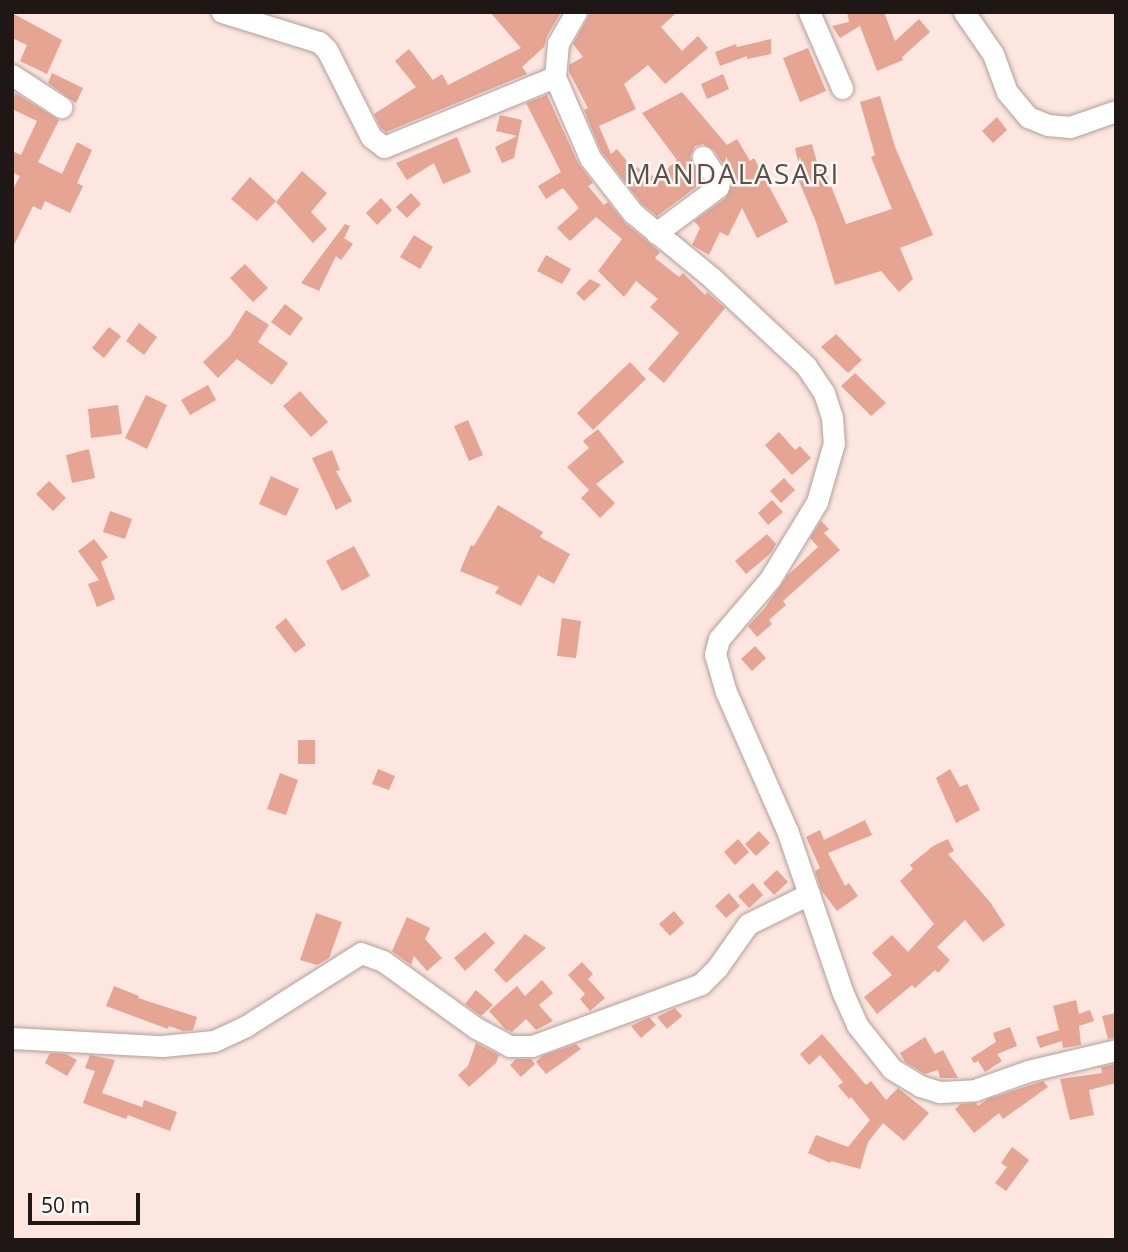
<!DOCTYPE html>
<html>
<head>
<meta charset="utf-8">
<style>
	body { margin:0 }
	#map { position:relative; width:1128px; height:1252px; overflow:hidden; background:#fce6df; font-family:"Open Sans",sans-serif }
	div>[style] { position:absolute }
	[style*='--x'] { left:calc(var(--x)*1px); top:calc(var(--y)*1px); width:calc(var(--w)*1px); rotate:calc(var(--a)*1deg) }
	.building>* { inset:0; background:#e6a493 }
	.roads { filter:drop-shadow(0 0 2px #b39f98) drop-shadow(0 0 2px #b39f98) }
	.minor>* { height:21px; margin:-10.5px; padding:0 10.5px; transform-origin:10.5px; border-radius:10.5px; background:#fff }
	span { translate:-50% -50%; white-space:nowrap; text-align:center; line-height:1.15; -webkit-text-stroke:5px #fcf8f6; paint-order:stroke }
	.quarter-label { font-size:28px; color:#5f4e48; letter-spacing:2px }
	.frame { position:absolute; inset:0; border:14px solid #1e1715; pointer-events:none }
	.scale { position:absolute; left:28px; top:1193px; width:112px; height:32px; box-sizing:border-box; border:4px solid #1e1715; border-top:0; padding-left:9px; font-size:21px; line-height:24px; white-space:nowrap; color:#1e1715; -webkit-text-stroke:5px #fcf8f6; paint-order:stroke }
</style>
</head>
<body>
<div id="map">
	<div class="building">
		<i style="clip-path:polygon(490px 12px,560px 14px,547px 36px,544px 47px,522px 67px,527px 74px,386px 132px,381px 128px,374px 114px,416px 87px,395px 61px,409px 49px,433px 80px,442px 74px,448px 85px,521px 48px)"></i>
		<i style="clip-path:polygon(591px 12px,677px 12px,661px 27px,682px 51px,698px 36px,708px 48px,665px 84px,648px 65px,624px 84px,636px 109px,599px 126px,611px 154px,617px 149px,634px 170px,637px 167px,643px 172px,645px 170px,656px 179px,677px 160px,642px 113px,682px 92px,727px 145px,737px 139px,750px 161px,754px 158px,788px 222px,757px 238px,742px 208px,728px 236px,720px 232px,709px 255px,692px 245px,700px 228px,694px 221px,726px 198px,732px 185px,730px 175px,714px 150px,703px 144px,695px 146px,690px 157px,703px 182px,657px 216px,642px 204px,601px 151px,584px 110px,588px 108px,569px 72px,569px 65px,583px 57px,573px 44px)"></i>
		<i style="clip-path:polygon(847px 12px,884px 12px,895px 41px,919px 19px,930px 32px,902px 57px,903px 60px,877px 71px,860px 26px,840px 38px,832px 26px,849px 22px)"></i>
		<i style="clip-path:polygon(12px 13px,62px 40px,47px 74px,20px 61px,27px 45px,12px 38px)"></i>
		<i style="clip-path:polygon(771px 39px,771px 54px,747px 59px,747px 56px,720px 66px,715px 52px,736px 44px,737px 47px)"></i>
		<i style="clip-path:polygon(808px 48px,826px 91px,800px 102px,783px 58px)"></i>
		<i style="clip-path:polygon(52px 73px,83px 88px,76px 103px,48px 83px)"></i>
		<i style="clip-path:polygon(723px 74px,729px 89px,707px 99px,701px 84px)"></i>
		<i style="clip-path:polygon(15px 93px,59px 120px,38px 162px,62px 174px,77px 142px,92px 150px,77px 183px,83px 186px,70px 213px,45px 201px,41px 210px,33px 206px,12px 249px,12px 191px,20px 176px,12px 172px,12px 151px,21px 155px,37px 121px,12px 109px)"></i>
		<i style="clip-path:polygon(547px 95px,578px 163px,593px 183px,588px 186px,604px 205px,608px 202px,625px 223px,660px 252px,655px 258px,679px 277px,683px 273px,705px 295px,707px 292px,725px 308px,664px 383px,648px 369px,679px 333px,650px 307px,658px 299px,636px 281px,624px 297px,598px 271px,622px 239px,596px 217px,570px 241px,557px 228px,579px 208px,563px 188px,546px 199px,538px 186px,561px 172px,526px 103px)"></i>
		<i style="clip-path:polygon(880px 96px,895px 147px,933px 235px,900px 248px,913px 279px,899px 292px,881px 271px,835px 285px,816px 222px,798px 179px,802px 177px,795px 148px,812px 144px,819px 170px,824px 168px,846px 224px,892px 209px,871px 157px,875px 155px,860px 102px)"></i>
		<i style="clip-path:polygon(500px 115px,522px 120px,514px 158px,502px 163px,495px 147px,517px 136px,496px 131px)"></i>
		<i style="clip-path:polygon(997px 117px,1007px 130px,993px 143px,982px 131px)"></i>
		<i style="clip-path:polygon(457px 137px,471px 172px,443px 184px,434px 163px,407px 180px,396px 163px)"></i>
		<i style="clip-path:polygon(302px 171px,327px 193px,311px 212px,327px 229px,313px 243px,276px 202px)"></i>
		<i style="clip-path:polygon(250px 177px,276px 201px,257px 221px,231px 199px)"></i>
		<i style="clip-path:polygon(411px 193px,421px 204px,407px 218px,396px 207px)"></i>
		<i style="clip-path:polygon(381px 198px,392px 210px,377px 225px,366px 213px)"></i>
		<i style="clip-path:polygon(345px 224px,350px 226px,344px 238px,353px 244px,341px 260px,336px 256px,319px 291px,301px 283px)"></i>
		<i style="clip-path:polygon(414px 235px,433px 247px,420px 269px,400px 257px)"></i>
		<i style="clip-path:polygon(546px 255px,571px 269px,562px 284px,537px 271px)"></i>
		<i style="clip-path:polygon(245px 264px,268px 288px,253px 302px,230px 278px)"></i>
		<i style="clip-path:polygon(590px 279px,601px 285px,584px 301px,576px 293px)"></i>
		<i style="clip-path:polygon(285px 304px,303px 318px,290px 336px,271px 322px)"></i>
		<i style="clip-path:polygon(246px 310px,269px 325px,258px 342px,288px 363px,272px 385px,237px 359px,218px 378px,203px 362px,230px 336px)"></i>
		<i style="clip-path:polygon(139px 323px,157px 337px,144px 355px,126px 341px)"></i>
		<i style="clip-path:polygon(109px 327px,121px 336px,104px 358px,92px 348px)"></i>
		<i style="clip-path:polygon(836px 334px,862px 360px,848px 373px,821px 347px)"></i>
		<i style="clip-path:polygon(630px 362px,646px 379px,593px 430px,577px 413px)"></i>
		<i style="clip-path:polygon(855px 373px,886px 403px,871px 416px,841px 386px)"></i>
		<i style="clip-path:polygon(208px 385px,216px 400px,190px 415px,181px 400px)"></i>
		<i style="clip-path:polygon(300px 391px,328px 422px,311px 437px,283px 406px)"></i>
		<i style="clip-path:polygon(146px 395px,167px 405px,147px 449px,125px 438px)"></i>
		<i style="clip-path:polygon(118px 405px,122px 434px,91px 438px,88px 409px)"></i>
		<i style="clip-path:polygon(468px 420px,483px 455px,469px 461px,454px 426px)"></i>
		<i style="clip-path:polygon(598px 429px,624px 462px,596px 484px,615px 503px,600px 518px,581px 498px,589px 490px,567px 467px,589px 448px,583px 441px)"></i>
		<i style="clip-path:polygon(779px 432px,795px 450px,800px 446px,811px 458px,792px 475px,765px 445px)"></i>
		<i style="clip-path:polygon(89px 449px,95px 478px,72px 483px,66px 455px)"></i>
		<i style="clip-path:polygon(332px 450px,340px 470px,336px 471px,352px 501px,336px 510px,312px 458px)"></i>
		<i style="clip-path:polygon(271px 476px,299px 489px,286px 516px,259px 504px)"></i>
		<i style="clip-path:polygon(784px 478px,795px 490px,781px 503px,770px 491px)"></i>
		<i style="clip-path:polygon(49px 481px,66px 498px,53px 511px,36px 494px)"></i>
		<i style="clip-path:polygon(772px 500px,783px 512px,768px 525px,758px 513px)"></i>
		<i style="clip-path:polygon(498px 505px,543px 532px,540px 537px,570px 554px,554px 584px,538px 575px,521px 606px,495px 593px,499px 587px,460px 571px,471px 545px,474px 546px)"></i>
		<i style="clip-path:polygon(110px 511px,132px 519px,125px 539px,103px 532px)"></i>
		<i style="clip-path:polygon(821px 521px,829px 529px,824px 533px,840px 550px,783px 601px,786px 605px,769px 620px,772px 624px,757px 637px,748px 626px,764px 609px,788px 575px,818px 547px,810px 538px)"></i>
		<i style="clip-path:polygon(767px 534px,776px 544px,771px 553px,746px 574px,735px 561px)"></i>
		<i style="clip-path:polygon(94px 539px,108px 557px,101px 562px,115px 599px,97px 607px,88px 584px,99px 580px,78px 551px)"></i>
		<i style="clip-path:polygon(354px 546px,370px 576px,342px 591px,326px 561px)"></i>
		<i style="clip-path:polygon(286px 618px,306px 645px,295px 653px,275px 627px)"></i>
		<i style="clip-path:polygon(562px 618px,581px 621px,576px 658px,557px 656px)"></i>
		<i style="clip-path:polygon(755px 646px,766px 658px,752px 671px,741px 659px)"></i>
		<i style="clip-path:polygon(298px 740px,315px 740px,315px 764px,298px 764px)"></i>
		<i style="clip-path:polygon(378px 769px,395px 776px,389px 790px,372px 784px)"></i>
		<i style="clip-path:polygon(950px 769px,960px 787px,967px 784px,980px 810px,956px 823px,936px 778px)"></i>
		<i style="clip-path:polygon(280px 773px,298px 780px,286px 815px,267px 809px)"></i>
		<i style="clip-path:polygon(865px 820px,872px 835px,828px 853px,845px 886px,849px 883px,858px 896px,837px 911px,821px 890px,815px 871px,820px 868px,806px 837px,820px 830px,824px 840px)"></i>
		<i style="clip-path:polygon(759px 831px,770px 843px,756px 856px,745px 844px)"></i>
		<i style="clip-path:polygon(738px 839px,749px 852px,735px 865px,724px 852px)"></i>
		<i style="clip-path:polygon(948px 839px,954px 851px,948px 854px,990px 902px,1005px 925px,983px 942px,965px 920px,937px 947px,950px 960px,938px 973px,935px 970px,915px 988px,912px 985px,877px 1014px,864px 997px,892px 975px,872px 953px,892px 935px,908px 952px,934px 924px,900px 881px,913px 869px,910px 865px,933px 846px)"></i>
		<i style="clip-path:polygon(777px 870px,788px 882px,774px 895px,763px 883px)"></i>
		<i style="clip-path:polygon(753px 883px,763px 895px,749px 908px,738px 896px)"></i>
		<i style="clip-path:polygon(729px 893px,740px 906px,726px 918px,715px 906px)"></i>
		<i style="clip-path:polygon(674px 911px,684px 923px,670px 936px,659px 924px)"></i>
		<i style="clip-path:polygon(316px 913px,342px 922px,329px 958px,317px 965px,300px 960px)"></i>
		<i style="clip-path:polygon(407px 917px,430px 928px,425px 939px,442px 958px,427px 971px,414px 956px,411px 965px,392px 951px)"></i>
		<i style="clip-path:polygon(485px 932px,495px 943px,465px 971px,454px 958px)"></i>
		<i style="clip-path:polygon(525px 934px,546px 948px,506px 983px,494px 970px)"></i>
		<i style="clip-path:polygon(582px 962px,593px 974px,588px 979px,605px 998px,590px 1011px,580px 999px,585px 994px,568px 975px)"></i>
		<i style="clip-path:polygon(542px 980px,553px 993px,539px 1005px,553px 1021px,536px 1030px,526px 1019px,512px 1032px,505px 1029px,489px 1011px,517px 986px,525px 996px)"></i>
		<i style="clip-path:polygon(114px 986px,139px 996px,138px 998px,197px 1017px,193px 1030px,183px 1031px,169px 1026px,168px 1029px,106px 1006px)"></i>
		<i style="clip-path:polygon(476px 990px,493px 1005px,481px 1016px,465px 1004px)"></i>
		<i style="clip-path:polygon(1076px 1000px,1079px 1014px,1090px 1010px,1094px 1021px,1079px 1026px,1081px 1045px,1063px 1048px,1062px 1041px,1040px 1048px,1036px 1037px,1059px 1030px,1053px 1006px)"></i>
		<i style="clip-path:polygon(675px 1008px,682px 1016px,667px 1029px,657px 1017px)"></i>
		<i style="clip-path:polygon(1116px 1013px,1116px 1037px,1108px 1039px,1102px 1016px)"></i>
		<i style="clip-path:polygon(649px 1017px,656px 1025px,641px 1038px,631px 1026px)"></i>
		<i style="clip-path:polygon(1010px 1027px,1017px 1046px,997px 1054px,1002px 1061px,985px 1072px,978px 1061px,974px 1063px,971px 1058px,996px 1042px,993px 1033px)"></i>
		<i style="clip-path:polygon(822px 1034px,866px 1085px,871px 1081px,886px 1100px,898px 1088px,929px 1113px,904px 1141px,883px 1123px,868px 1142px,860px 1169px,831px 1161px,830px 1163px,808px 1153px,816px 1135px,848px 1147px,870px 1120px,851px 1097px,849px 1099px,838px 1086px,843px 1082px,820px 1055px,809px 1065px,800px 1054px)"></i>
		<i style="clip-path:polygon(925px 1037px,935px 1054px,943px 1050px,958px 1078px,940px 1078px,938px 1070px,925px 1074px,905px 1062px,900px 1053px)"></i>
		<i style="clip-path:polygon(476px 1043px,499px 1055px,496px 1063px,469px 1087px,458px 1075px,468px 1066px)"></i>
		<i style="clip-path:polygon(576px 1044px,581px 1049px,546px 1074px,536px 1062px,542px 1056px)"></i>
		<i style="clip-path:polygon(50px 1053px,66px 1054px,77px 1060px,67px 1076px,45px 1063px)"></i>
		<i style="clip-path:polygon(90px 1055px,115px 1060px,102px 1093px,142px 1107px,144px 1100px,177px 1112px,170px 1131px,128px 1115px,126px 1119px,83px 1103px,95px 1071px,85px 1068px)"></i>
		<i style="clip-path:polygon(516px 1059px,531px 1059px,535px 1064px,521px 1077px,510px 1065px)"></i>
		<i style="clip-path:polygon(1116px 1064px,1116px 1083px,1089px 1090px,1094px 1115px,1070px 1120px,1060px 1079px,1102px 1073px,1101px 1067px)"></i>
		<i style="clip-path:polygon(1043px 1081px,1048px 1087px,1003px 1119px,999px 1113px,974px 1133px,955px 1109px,961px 1104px,976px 1103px,978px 1106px,988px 1099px)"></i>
		<i style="clip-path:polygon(1012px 1147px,1029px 1160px,1006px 1191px,995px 1183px,1007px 1167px,1001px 1163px)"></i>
	</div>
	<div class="roads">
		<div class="minor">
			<i style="--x:222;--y:12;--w:102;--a:17.2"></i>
			<i style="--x:319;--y:42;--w:11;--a:45"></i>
			<i style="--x:327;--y:50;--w:97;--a:63.2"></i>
			<i style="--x:371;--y:137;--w:16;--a:38"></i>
			<i style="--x:384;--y:147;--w:185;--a:-22.3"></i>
			<i style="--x:576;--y:12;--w:36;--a:120"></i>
			<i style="--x:558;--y:43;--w:34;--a:95"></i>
			<i style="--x:555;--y:77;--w:88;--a:66.6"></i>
			<i style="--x:590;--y:158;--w:70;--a:52"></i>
			<i style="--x:633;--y:213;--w:102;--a:39.4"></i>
			<i style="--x:712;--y:278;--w:129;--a:43.1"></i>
			<i style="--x:806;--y:366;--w:32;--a:56"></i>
			<i style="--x:824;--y:393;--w:25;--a:72"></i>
			<i style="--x:832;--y:417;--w:26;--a:86"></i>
			<i style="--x:834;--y:443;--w:61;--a:106.1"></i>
			<i style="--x:817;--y:502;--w:90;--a:121.4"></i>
			<i style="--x:770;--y:579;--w:79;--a:130.4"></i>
			<i style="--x:719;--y:639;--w:16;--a:105"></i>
			<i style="--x:715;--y:654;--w:40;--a:74"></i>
			<i style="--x:726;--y:692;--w:151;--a:66.2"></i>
			<i style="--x:787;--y:830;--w:170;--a:71.1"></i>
			<i style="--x:842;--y:991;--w:37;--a:66"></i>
			<i style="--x:857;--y:1025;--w:56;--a:51.5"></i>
			<i style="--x:892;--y:1069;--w:33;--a:31"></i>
			<i style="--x:920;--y:1086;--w:21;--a:17"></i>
			<i style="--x:940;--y:1092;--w:35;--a:-3"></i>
			<i style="--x:975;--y:1090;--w:56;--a:-19.7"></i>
			<i style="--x:1028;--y:1071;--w:90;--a:-13.4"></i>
			<i style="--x:809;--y:12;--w:83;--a:66.5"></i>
			<i style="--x:964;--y:12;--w:51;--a:55.4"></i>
			<i style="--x:993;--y:54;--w:40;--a:69.8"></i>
			<i style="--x:1007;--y:92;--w:33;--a:50"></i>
			<i style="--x:1028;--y:117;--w:22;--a:22"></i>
			<i style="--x:1048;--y:125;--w:22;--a:5"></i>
			<i style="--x:1070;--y:127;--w:49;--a:-19.2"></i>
			<i style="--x:12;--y:75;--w:59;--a:33.1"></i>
			<i style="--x:656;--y:233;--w:77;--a:-36.6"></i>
			<i style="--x:718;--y:187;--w:5;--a:-79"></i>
			<i style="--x:719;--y:182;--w:30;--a:-123"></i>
			<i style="--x:12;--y:1038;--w:150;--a:3.1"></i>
			<i style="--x:162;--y:1046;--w:52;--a:-5.5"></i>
			<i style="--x:214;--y:1041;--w:35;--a:-25"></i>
			<i style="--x:246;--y:1026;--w:136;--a:-32.4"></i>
			<i style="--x:361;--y:953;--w:23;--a:20"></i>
			<i style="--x:383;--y:961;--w:115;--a:35.8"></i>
			<i style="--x:476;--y:1028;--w:30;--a:28"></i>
			<i style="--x:502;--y:1042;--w:9;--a:27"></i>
			<i style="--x:510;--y:1046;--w:22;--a:0"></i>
			<i style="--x:532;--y:1046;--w:180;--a:-20.1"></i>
			<i style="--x:701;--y:984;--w:23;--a:-45"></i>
			<i style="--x:717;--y:968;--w:54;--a:-54.8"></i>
			<i style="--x:748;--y:924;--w:68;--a:-26.2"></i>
		</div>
	</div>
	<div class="quarter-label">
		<span style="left:733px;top:173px">MANDALASARI</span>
	</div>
	<div class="frame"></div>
	<div class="scale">50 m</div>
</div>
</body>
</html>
